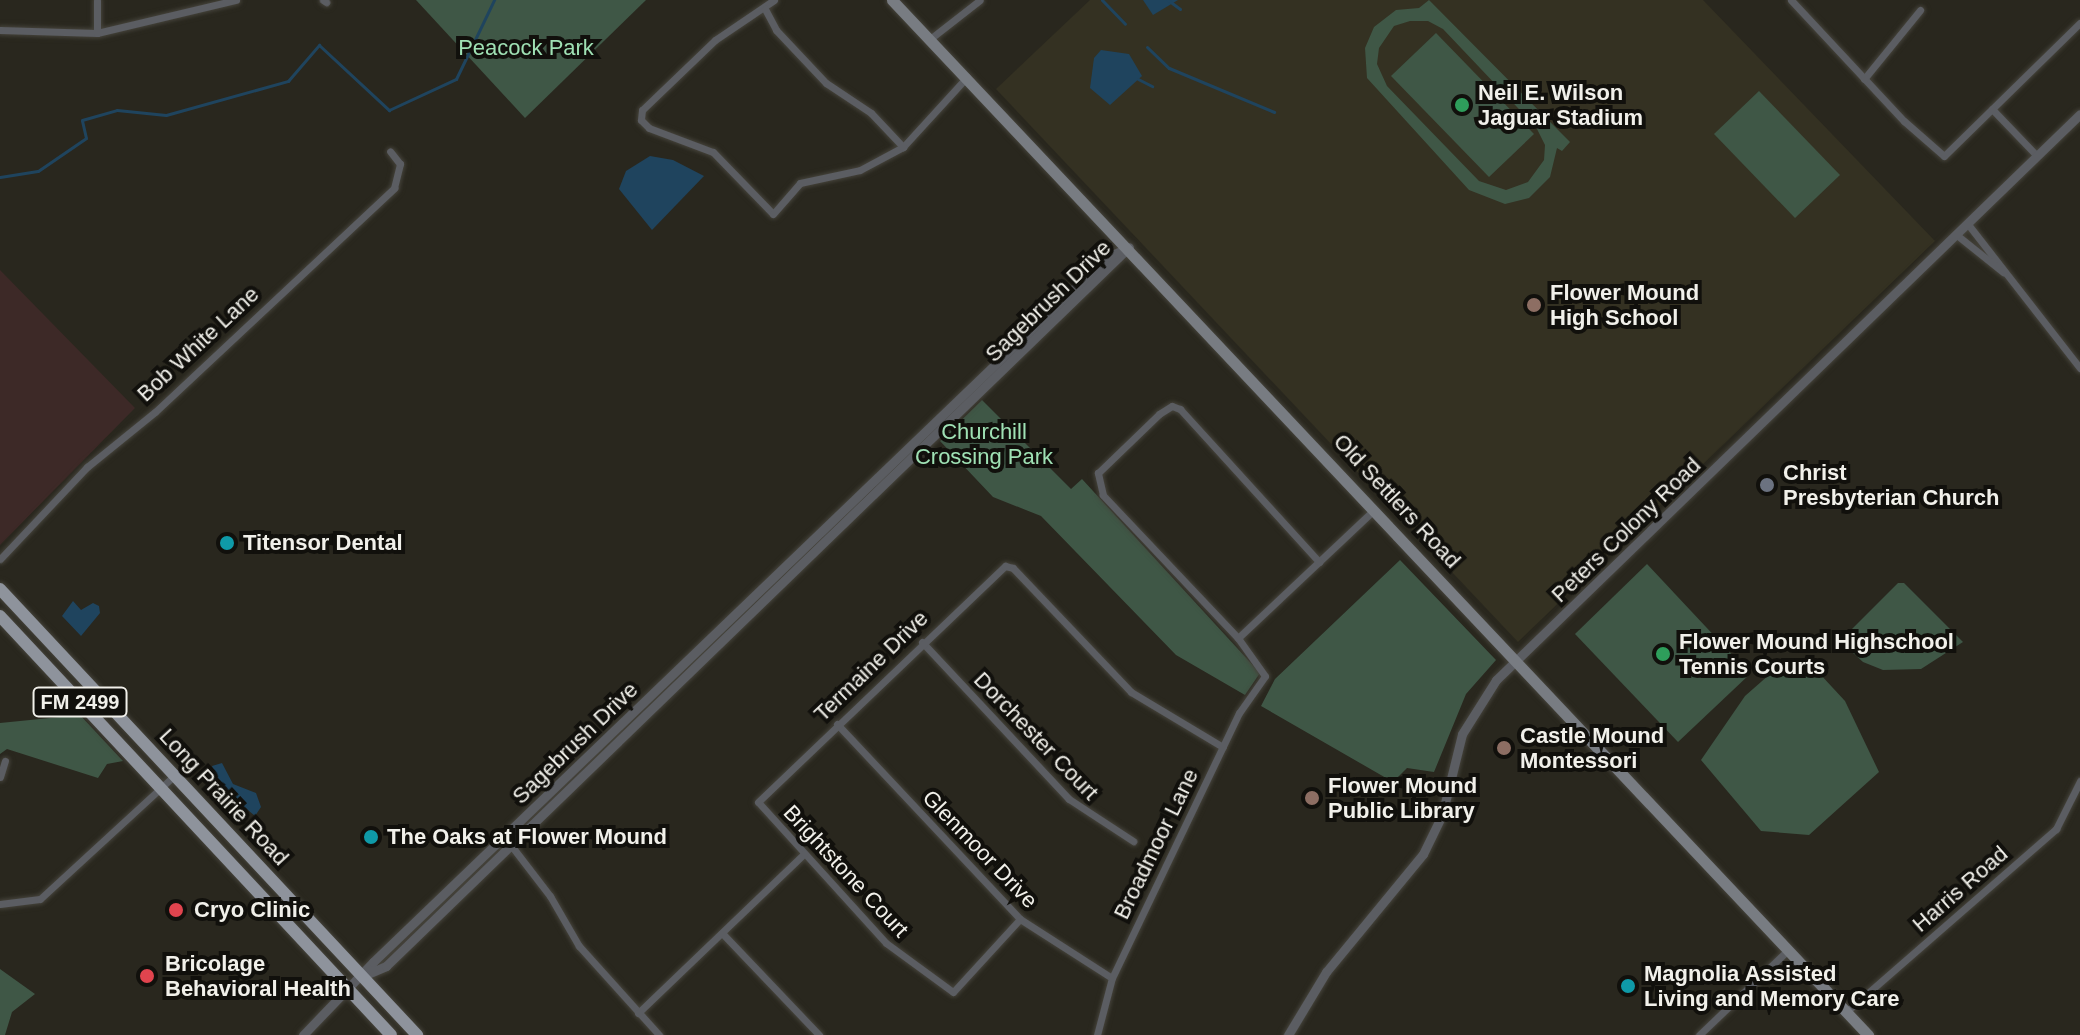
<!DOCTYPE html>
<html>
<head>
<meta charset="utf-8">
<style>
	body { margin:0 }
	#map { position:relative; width:2080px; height:1035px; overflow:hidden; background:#29271e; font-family:Arial,sans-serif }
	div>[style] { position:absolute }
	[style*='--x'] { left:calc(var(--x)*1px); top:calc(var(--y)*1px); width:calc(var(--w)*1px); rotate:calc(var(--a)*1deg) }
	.commercial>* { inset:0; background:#3d2927 }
	.built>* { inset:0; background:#343122 }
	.green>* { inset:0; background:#3f5746 }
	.water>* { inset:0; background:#1f445e }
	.stream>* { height:3px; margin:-1.5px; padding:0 1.5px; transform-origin:1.5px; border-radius:1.5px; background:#1f445e }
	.roads { filter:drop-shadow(0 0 2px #45433b) drop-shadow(0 0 2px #45433b) }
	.minor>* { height:7px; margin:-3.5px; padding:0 3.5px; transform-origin:3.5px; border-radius:3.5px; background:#5b5d62 }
	.tertiary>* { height:9px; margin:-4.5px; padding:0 4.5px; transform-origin:4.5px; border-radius:4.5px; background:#5b5d62 }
	.secondary>* { height:11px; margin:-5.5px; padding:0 5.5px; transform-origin:5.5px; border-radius:5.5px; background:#787c82 }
	.primary>* { height:12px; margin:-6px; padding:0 6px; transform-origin:6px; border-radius:6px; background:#8e939c }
	.dots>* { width:22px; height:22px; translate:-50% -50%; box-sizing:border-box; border:4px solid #11100c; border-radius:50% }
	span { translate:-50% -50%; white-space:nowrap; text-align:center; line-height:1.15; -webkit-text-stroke:8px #11100c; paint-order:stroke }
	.shield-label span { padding:2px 6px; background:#11100c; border:2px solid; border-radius:6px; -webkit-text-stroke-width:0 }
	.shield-label { font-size:20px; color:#f1f0ea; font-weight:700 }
	.park-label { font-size:22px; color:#9fe1b4 }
	.poi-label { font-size:22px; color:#f1f0ea; font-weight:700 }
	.left { translate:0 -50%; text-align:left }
	.street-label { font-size:22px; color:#f1f0ea }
</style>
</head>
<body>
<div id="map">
	<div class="commercial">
		<i style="clip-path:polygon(0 270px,135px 408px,0 545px)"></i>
	</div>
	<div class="built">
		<i style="clip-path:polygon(1090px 0,1703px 0,1935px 241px,1518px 642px,996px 89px)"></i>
	</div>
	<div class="green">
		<i style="clip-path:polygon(416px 0,646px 0,525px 118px)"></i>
		<i style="clip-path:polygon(evenodd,1429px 0,1570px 142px,1562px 151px,1557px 148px,1550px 177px,1529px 198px,1505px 204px,1469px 190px,1367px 78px,1365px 48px,1374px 27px,1396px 10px,1419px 8px,1429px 0,1410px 21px,1428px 21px,1443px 29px,1536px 127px,1545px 145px,1544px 160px,1528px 182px,1506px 190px,1479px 181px,1387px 86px,1377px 64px,1379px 48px,1394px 26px,1410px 21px)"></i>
		<i style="clip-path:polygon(1436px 33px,1534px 134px,1489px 177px,1391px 76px)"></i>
		<i style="clip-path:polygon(1759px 91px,1840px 175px,1795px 218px,1714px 134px)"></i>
		<i style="clip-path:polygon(982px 400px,1071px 489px,1082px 479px,1260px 673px,1245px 695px,1176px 655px,1041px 516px,993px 497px,940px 441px)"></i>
		<i style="clip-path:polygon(1400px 560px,1496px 660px,1466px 694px,1434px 772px,1407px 768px,1393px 782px,1261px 706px,1275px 679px)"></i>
		<i style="clip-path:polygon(1647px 564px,1750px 674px,1678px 742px,1575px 634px)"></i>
		<i style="clip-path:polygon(1898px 583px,1904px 583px,1963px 642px,1921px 669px,1883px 670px,1863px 662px,1840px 641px)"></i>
		<i style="clip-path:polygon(1787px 659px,1807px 660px,1845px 701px,1879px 772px,1809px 835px,1761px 831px,1701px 760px,1745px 696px)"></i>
		<i style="clip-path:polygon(80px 715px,123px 761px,107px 764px,98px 778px,7px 749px,0 754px,0 723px)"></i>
		<i style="clip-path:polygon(0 969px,35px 994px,12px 1012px,5px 1035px,0 1035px)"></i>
	</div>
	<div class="water">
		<i style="clip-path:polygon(1143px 0,1178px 0,1153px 15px)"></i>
		<i style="clip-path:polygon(1101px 50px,1129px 54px,1142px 76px,1110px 105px,1090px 88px,1094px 58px)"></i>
		<i style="clip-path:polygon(650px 156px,673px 160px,704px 176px,652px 230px,619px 189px,626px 171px)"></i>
		<i style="clip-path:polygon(73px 601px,81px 610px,93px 603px,99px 606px,100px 613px,81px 636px,62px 616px)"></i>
		<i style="clip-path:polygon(222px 763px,233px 784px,256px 793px,261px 807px,255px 816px,217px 784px,212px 766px)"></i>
	</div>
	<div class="stream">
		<i style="--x:1102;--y:0;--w:33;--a:46"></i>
		<i style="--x:1168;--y:0;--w:15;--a:37"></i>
		<i style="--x:1147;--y:47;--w:30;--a:44"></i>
		<i style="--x:1169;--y:68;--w:114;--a:22.7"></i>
		<i style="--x:1138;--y:79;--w:16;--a:27"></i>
		<i style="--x:0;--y:177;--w:38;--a:-9"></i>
		<i style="--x:38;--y:171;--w:58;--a:-34.5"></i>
		<i style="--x:86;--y:138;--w:18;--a:-103"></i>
		<i style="--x:82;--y:120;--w:36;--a:-16"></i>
		<i style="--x:117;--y:110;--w:49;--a:5.8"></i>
		<i style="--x:166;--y:115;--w:127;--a:-15.6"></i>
		<i style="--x:288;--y:81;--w:48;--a:-49.3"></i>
		<i style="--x:319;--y:45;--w:96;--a:42.9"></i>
		<i style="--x:389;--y:110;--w:74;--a:-24.8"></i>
		<i style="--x:456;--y:79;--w:88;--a:-64.3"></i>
	</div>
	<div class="roads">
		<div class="minor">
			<i style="--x:323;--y:0;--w:4;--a:34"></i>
			<i style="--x:774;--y:0;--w:71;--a:145.9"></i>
			<i style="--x:715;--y:40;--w:101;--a:136.2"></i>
			<i style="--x:642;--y:110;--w:10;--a:96"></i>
			<i style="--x:641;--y:120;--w:11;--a:45"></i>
			<i style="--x:649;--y:128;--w:68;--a:20.6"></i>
			<i style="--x:713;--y:152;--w:86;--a:45.9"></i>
			<i style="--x:773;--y:214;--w:41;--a:-48.9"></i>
			<i style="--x:800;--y:183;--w:61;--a:-12.2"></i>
			<i style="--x:860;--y:170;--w:49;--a:-28.1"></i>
			<i style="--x:903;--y:147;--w:95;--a:-47.6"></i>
			<i style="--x:1791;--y:0;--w:166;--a:47"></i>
			<i style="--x:1904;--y:121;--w:53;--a:41.2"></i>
			<i style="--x:1944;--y:156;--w:190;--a:-44.4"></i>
			<i style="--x:765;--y:9;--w:24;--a:62"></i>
			<i style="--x:776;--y:30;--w:73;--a:46.7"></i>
			<i style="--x:826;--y:83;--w:54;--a:33.7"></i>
			<i style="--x:871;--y:113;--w:47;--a:46.7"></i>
			<i style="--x:0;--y:30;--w:97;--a:1.8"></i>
			<i style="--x:97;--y:33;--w:143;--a:-13.4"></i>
			<i style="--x:97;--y:33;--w:33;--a:-90"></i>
			<i style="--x:930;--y:39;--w:63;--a:-38"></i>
			<i style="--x:1864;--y:79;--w:89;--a:-50.9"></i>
			<i style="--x:1992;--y:109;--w:65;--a:46.2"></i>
			<i style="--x:1967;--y:223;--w:184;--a:52.1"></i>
			<i style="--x:1958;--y:236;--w:58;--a:38.7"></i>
			<i style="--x:0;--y:559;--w:127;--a:-46.6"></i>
			<i style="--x:87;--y:467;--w:87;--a:-39"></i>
			<i style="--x:155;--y:412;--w:328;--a:-43.1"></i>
			<i style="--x:394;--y:188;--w:25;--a:-76"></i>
			<i style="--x:400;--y:164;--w:16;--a:-128"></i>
			<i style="--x:1238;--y:638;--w:187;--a:-43.3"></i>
			<i style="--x:922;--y:642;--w:215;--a:46.9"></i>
			<i style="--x:1069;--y:799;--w:77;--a:33.3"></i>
			<i style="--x:837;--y:724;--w:267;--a:46.8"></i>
			<i style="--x:1020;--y:919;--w:109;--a:32.7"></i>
			<i style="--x:0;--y:777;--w:17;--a:-73"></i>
			<i style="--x:510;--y:844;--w:66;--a:52.4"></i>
			<i style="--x:550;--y:896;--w:58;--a:59.9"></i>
			<i style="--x:579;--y:946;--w:120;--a:48"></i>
			<i style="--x:0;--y:904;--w:40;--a:-7.1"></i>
			<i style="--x:40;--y:899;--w:185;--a:-42.6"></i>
			<i style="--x:1020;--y:919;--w:99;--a:132.5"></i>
			<i style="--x:953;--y:992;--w:83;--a:-143.8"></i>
			<i style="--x:886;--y:943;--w:190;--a:-132.2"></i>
			<i style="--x:758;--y:802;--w:342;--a:-43.7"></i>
			<i style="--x:1005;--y:566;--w:8;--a:14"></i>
			<i style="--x:1013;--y:568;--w:171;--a:46.4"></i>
			<i style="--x:1131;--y:692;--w:107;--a:30.9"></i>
			<i style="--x:722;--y:933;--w:141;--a:46.4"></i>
			<i style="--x:1846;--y:1012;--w:279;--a:-41.1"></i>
			<i style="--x:2056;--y:829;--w:54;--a:-63.4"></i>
			<i style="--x:638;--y:1013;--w:230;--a:-43.8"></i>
			<i style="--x:1097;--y:1035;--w:59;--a:-75.3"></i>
			<i style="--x:1112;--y:978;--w:294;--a:-64.4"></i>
			<i style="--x:1239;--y:713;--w:45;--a:-54.9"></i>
			<i style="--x:1265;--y:676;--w:47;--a:-125.4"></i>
			<i style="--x:1238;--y:638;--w:197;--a:-133.4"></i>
			<i style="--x:1103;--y:495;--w:23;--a:-103"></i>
			<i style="--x:1098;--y:473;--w:85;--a:-44"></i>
			<i style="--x:1159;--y:414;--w:15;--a:-32"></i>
			<i style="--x:1172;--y:406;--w:9;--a:21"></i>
			<i style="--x:1180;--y:409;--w:207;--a:47.7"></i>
			<i style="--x:1699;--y:1035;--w:123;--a:-43.7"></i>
		</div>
		<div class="tertiary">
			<i style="--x:365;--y:975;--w:23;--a:-23"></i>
			<i style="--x:386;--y:966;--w:1030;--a:-44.06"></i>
			<i style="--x:303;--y:1035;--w:101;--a:-46.2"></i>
			<i style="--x:373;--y:962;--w:1018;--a:-43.85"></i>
			<i style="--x:1107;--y:257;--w:24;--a:-24"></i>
			<i style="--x:1288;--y:1035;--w:74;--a:-58.9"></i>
			<i style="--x:1326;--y:972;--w:153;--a:-50.6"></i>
			<i style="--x:1423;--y:854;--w:43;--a:-64"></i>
			<i style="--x:1442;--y:815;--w:83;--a:-76.1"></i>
			<i style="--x:1462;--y:734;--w:64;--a:-57.8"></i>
			<i style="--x:1496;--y:680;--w:813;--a:-44.1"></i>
		</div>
		<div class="secondary">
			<i style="--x:892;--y:0;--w:1423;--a:46.68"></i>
		</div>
		<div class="primary">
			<i style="--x:0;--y:589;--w:611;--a:46.92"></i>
			<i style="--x:0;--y:616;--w:573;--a:46.98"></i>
		</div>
	</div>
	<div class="dots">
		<i style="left:1462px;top:105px;background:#2e9e5b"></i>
		<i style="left:1534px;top:305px;background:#8d6e63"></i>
		<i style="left:1767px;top:485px;background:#6b7280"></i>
		<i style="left:227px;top:543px;background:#0f9aa8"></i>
		<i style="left:1663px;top:654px;background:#2e9e5b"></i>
		<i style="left:1504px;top:748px;background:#8d6e63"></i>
		<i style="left:1312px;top:798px;background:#8d6e63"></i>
		<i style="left:371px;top:837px;background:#0f9aa8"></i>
		<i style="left:176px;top:910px;background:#e0444e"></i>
		<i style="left:147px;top:976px;background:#e0444e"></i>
		<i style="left:1628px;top:986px;background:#0f9aa8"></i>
	</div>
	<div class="shield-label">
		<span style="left:80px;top:702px">FM 2499</span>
	</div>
	<div class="park-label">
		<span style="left:526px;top:48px">Peacock Park</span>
		<span style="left:984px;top:444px">Churchill<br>Crossing Park</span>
	</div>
	<div class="poi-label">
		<span class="left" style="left:1478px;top:105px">Neil E. Wilson<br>Jaguar Stadium</span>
		<span class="left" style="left:1550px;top:305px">Flower Mound<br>High School</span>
		<span class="left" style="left:1783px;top:485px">Christ<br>Presbyterian Church</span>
		<span class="left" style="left:243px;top:543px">Titensor Dental</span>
		<span class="left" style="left:1679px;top:654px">Flower Mound Highschool<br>Tennis Courts</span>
		<span class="left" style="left:1520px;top:748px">Castle Mound<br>Montessori</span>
		<span class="left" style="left:1328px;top:798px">Flower Mound<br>Public Library</span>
		<span class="left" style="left:387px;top:837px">The Oaks at Flower Mound</span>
		<span class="left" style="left:194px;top:910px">Cryo Clinic</span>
		<span class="left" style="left:165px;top:976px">Bricolage<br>Behavioral Health</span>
		<span class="left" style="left:1644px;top:986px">Magnolia Assisted<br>Living and Memory Care</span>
	</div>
	<div class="street-label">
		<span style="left:1048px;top:301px;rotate:-44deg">Sagebrush Drive</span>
		<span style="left:198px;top:344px;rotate:-43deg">Bob White Lane</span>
		<span style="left:1397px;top:501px;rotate:47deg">Old Settlers Road</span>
		<span style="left:1626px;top:530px;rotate:-44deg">Peters Colony Road</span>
		<span style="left:871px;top:666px;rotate:-44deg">Termaine Drive</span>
		<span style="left:1036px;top:736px;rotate:46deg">Dorchester Court</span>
		<span style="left:575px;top:743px;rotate:-44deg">Sagebrush Drive</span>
		<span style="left:224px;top:797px;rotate:47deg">Long Prairie Road</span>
		<span style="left:1156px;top:844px;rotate:-64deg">Broadmoor Lane</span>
		<span style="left:980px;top:849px;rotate:46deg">Glenmoor Drive</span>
		<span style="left:846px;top:871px;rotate:47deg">Brightstone Court</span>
		<span style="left:1960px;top:889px;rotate:-41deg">Harris Road</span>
	</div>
</div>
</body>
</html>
